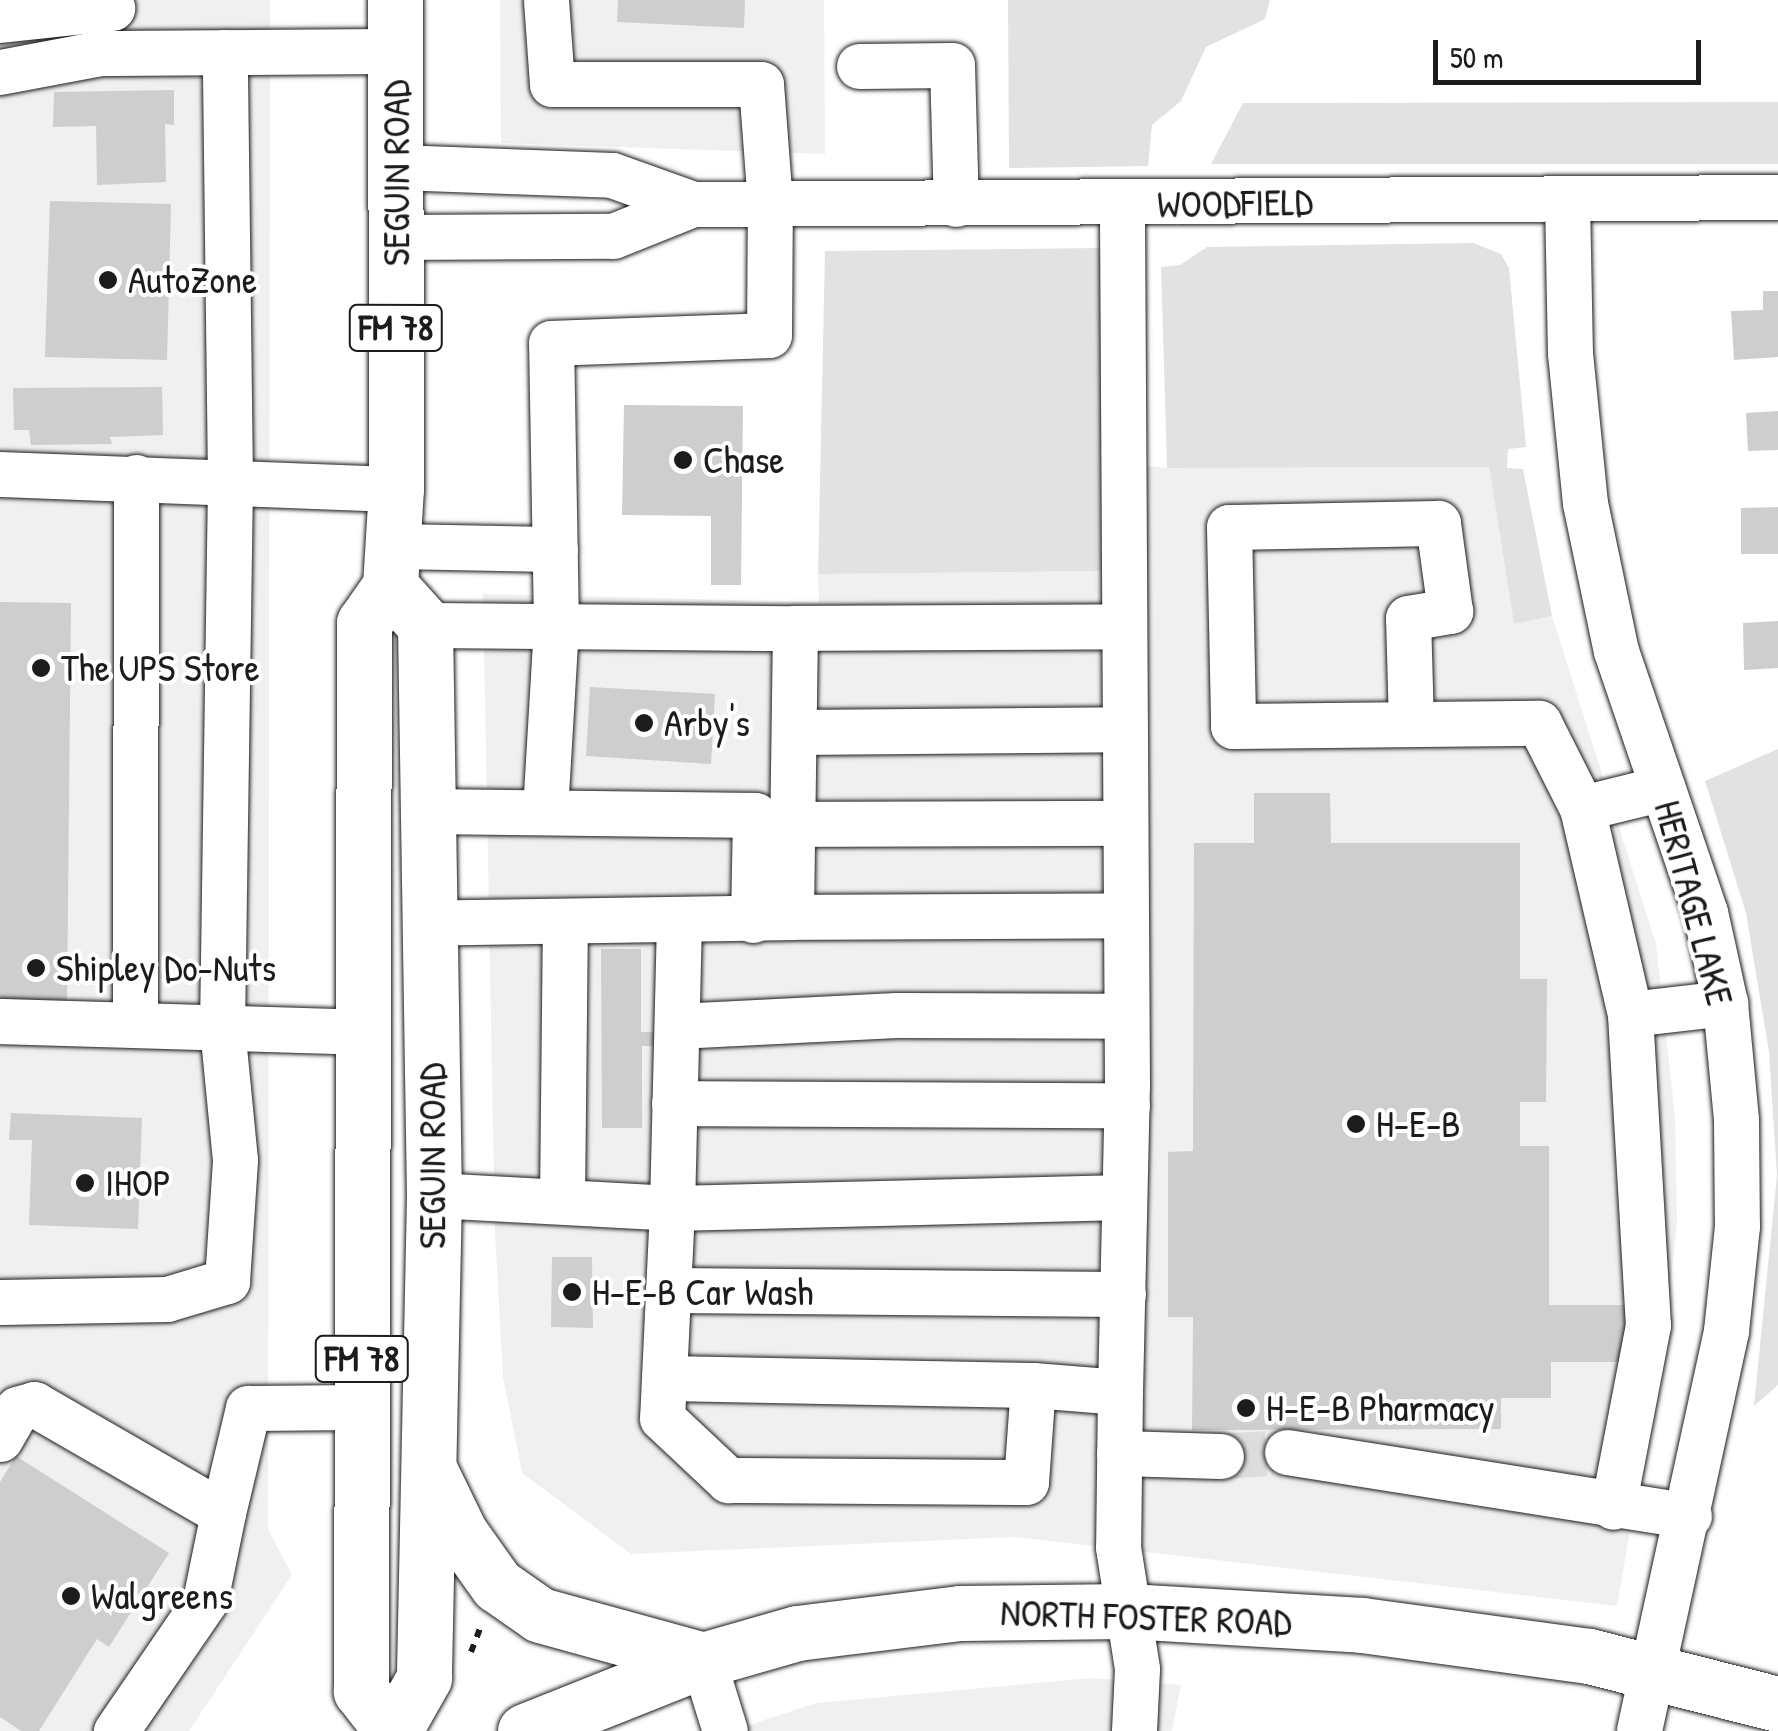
<!DOCTYPE html>
<html>
<head>
<meta charset="utf-8">
<style>
	body { margin:0 }
	#map { position:relative; width:1778px; height:1731px; overflow:hidden; background:#fff; font-family:"Patrick Hand",sans-serif }
	div>[style] { position:absolute }
	[style*='--x'] { left:calc(var(--x)*1px); top:calc(var(--y)*1px); width:calc(var(--w)*1px); rotate:calc(var(--a)*1deg) }
	.built>* { inset:0; background:#f0f0f0 }
	.green>* { inset:0; background:#e2e2e2 }
	.building>* { inset:0; background:#cecece }
	.minor-tunnel>* { height:45px; margin-top:-22.5px; transform-origin:0; background:repeating-linear-gradient(90deg,#ddd 0 45px,transparent 0 67px) }
	.path>* { height:6px; margin-top:-3px; transform-origin:0; background:repeating-linear-gradient(90deg,#1c1c1c 0 8px,transparent 0 16px) }
	.roads { filter:drop-shadow(0 0 2px #1c1c1c) drop-shadow(0 0 2px #1c1c1c) }
	.minor>* { height:45px; margin:-22.5px; padding:0 22.5px; transform-origin:22.5px; border-radius:22.5px; background:#fff }
	.major>* { height:55px; margin:-27.5px; padding:0 27.5px; transform-origin:27.5px; border-radius:27.5px; background:#fff }
	.dots>* { width:28px; height:28px; translate:-50% -50%; box-sizing:border-box; border:5px solid #fff; border-radius:50% }
	span { translate:-50% -50%; white-space:nowrap; text-align:center; line-height:1.15; -webkit-text-stroke:8px #fff; paint-order:stroke }
	.shield-label span { padding:2px 8px; background:#fff; border:2px solid; border-radius:8px; -webkit-text-stroke-width:0 }
	.shield-label { font-size:35px; color:#1c1c1c; font-weight:700 }
	.street-label { font-size:38px; color:#1c1c1c }
	.poi-label { font-size:38px; color:#1c1c1c }
	.left { translate:0 -50%; text-align:left }
	.scale { position:absolute; left:1433px; top:40px; width:268px; height:45px; box-sizing:border-box; border:5px solid #1c1c1c; border-top:0; padding-left:12px; font-size:30px; line-height:35px; white-space:nowrap; color:#1c1c1c; -webkit-text-stroke:8px #fff; paint-order:stroke }
</style>
</head>
<body>
<div id="map">
	<div class="built">
		<i style="clip-path:polygon(0 0,270px 0,268px 1529px,292px 1575px,189px 1731px,0 1731px)"></i>
		<i style="clip-path:polygon(500px 0,824px 0,825px 154px,501px 143px)"></i>
		<i style="clip-path:polygon(1102px 461px,1167px 468px,1489px 467px,1514px 624px,1552px 616px,1656px 944px,1675px 1116px,1677px 1225px,1665px 1329px,1617px 1606px,1015px 1537px,631px 1554px,522px 1473px,503px 1377px,495px 1233px,483px 594px,819px 602px,818px 574px,1103px 571px)"></i>
		<i style="clip-path:polygon(1091px 1678px,1181px 1685px,1172px 1731px,731px 1731px,816px 1703px)"></i>
	</div>
	<div class="green">
		<i style="clip-path:polygon(1008px 0,1270px 0,1265px 19px,1206px 47px,1181px 101px,1152px 125px,1148px 166px,1009px 168px)"></i>
		<i style="clip-path:polygon(1778px 102px,1778px 164px,1211px 164px,1243px 103px)"></i>
		<i style="clip-path:polygon(1473px 243px,1501px 254px,1509px 268px,1526px 447px,1508px 449px,1507px 468px,1523px 469px,1552px 616px,1514px 624px,1489px 467px,1167px 468px,1161px 267px,1180px 265px,1207px 247px)"></i>
		<i style="clip-path:polygon(1100px 248px,1104px 571px,818px 574px,825px 251px)"></i>
		<i style="clip-path:polygon(1778px 749px,1778px 1385px,1754px 1406px,1777px 1175px,1769px 1052px,1746px 913px,1705px 781px)"></i>
	</div>
	<div class="building">
		<i style="clip-path:polygon(618px 0,745px 0,744px 28px,617px 22px)"></i>
		<i style="clip-path:polygon(174px 90px,174px 125px,165px 124px,166px 182px,97px 185px,96px 126px,53px 127px,54px 92px)"></i>
		<i style="clip-path:polygon(50px 201px,171px 204px,167px 360px,45px 357px)"></i>
		<i style="clip-path:polygon(1763px 291px,1778px 291px,1778px 357px,1734px 360px,1731px 311px,1763px 310px)"></i>
		<i style="clip-path:polygon(162px 387px,163px 435px,110px 437px,112px 444px,31px 445px,29px 430px,14px 430px,13px 388px)"></i>
		<i style="clip-path:polygon(624px 405px,743px 406px,741px 585px,711px 585px,711px 516px,622px 515px)"></i>
		<i style="clip-path:polygon(1778px 411px,1778px 450px,1748px 451px,1746px 413px)"></i>
		<i style="clip-path:polygon(1778px 507px,1778px 554px,1741px 554px,1741px 508px)"></i>
		<i style="clip-path:polygon(0 602px,71px 603px,67px 1006px,0 1004px)"></i>
		<i style="clip-path:polygon(1778px 621px,1778px 668px,1744px 670px,1743px 623px)"></i>
		<i style="clip-path:polygon(590px 687px,715px 694px,711px 764px,586px 756px)"></i>
		<i style="clip-path:polygon(1254px 793px,1330px 793px,1331px 843px,1520px 843px,1520px 979px,1547px 979px,1546px 1102px,1520px 1102px,1520px 1146px,1549px 1146px,1549px 1305px,1625px 1305px,1625px 1362px,1551px 1362px,1551px 1398px,1501px 1398px,1501px 1429px,1192px 1430px,1193px 1317px,1168px 1317px,1168px 1152px,1193px 1151px,1194px 843px,1254px 843px)"></i>
		<i style="clip-path:polygon(601px 949px,641px 949px,641px 1032px,662px 1032px,662px 1046px,642px 1046px,642px 1128px,602px 1128px)"></i>
		<i style="clip-path:polygon(11px 1113px,142px 1118px,138px 1229px,29px 1225px,32px 1140px,9px 1140px)"></i>
		<i style="clip-path:polygon(552px 1257px,592px 1257px,593px 1328px,551px 1327px)"></i>
		<i style="clip-path:polygon(16px 1456px,169px 1553px,109px 1647px,97px 1639px,39px 1731px,21px 1731px,0 1717px,0 1482px)"></i>
	</div>
	<div class="minor-tunnel">
		<i style="--x:1221;--y:1456;--w:66;--a:-3.5"></i>
	</div>
	<div class="path">
		<i style="--x:471;--y:1652;--w:28;--a:-69"></i>
	</div>
	<div class="roads">
		<div class="minor">
			<i style="--x:0;--y:20;--w:113;--a:-6.1"></i>
			<i style="--x:859;--y:66;--w:93;--a:-0.6"></i>
			<i style="--x:952;--y:65;--w:139;--a:88.4"></i>
			<i style="--x:0;--y:72;--w:103;--a:-10.7"></i>
			<i style="--x:101;--y:53;--w:295;--a:-0.4"></i>
			<i style="--x:397;--y:167;--w:215;--a:2.1"></i>
			<i style="--x:612;--y:175;--w:86;--a:19.7"></i>
			<i style="--x:693;--y:204;--w:1085;--a:-0.37"></i>
			<i style="--x:1567;--y:199;--w:154;--a:88.9"></i>
			<i style="--x:1570;--y:353;--w:151;--a:84.3"></i>
			<i style="--x:1585;--y:503;--w:151;--a:78.2"></i>
			<i style="--x:1616;--y:651;--w:276;--a:71.2"></i>
			<i style="--x:1705;--y:912;--w:93;--a:77.6"></i>
			<i style="--x:1725;--y:1003;--w:118;--a:84.6"></i>
			<i style="--x:1736;--y:1120;--w:106;--a:89.5"></i>
			<i style="--x:1737;--y:1226;--w:106;--a:96"></i>
			<i style="--x:1726;--y:1331;--w:409;--a:102.3"></i>
			<i style="--x:397;--y:237;--w:216;--a:-0.3"></i>
			<i style="--x:613;--y:236;--w:86;--a:-21.8"></i>
			<i style="--x:0;--y:474;--w:396;--a:2.2"></i>
			<i style="--x:392;--y:546;--w:163;--a:1.1"></i>
			<i style="--x:425;--y:625;--w:370;--a:0.5"></i>
			<i style="--x:795;--y:628;--w:289;--a:90.8"></i>
			<i style="--x:791;--y:917;--w:362;--a:179.1"></i>
			<i style="--x:795;--y:628;--w:328;--a:-0.3"></i>
			<i style="--x:1411;--y:724;--w:106;--a:-91.6"></i>
			<i style="--x:1408;--y:618;--w:43;--a:-9.5"></i>
			<i style="--x:1450;--y:611;--w:89;--a:-97.8"></i>
			<i style="--x:1438;--y:523;--w:209;--a:178.9"></i>
			<i style="--x:1229;--y:527;--w:199;--a:88.8"></i>
			<i style="--x:1233;--y:726;--w:306;--a:-0.6"></i>
			<i style="--x:1539;--y:723;--w:95;--a:63.2"></i>
			<i style="--x:1582;--y:808;--w:212;--a:76.9"></i>
			<i style="--x:1630;--y:1014;--w:312;--a:86.7"></i>
			<i style="--x:1648;--y:1325;--w:185;--a:100.9"></i>
			<i style="--x:794;--y:732;--w:329;--a:-0.5"></i>
			<i style="--x:1582;--y:808;--w:83;--a:-13.9"></i>
			<i style="--x:428;--y:811;--w:327;--a:0.7"></i>
			<i style="--x:755;--y:815;--w:105;--a:91.1"></i>
			<i style="--x:545;--y:811;--w:186;--a:-86.6"></i>
			<i style="--x:556;--y:625;--w:282;--a:-91"></i>
			<i style="--x:551;--y:343;--w:218;--a:-2.1"></i>
			<i style="--x:769;--y:335;--w:131;--a:-89.6"></i>
			<i style="--x:770;--y:204;--w:120;--a:-94.3"></i>
			<i style="--x:761;--y:84;--w:209;--a:180"></i>
			<i style="--x:552;--y:84;--w:84;--a:-94.1"></i>
			<i style="--x:792;--y:824;--w:331;--a:-0.2"></i>
			<i style="--x:791;--y:917;--w:334;--a:-0.3"></i>
			<i style="--x:679;--y:921;--w:287;--a:91.4"></i>
			<i style="--x:672;--y:1208;--w:452;--a:-1.4"></i>
			<i style="--x:1630;--y:1014;--w:96;--a:-6.6"></i>
			<i style="--x:0;--y:1021;--w:363;--a:1.7"></i>
			<i style="--x:135;--y:1025;--w:548;--a:-89.9"></i>
			<i style="--x:677;--y:1026;--w:219;--a:-2.9"></i>
			<i style="--x:896;--y:1015;--w:230;--a:0.2"></i>
			<i style="--x:674;--y:1103;--w:453;--a:0.3"></i>
			<i style="--x:434;--y:1195;--w:238;--a:3.1"></i>
			<i style="--x:672;--y:1208;--w:210;--a:92.7"></i>
			<i style="--x:662;--y:1418;--w:91;--a:43.2"></i>
			<i style="--x:728;--y:1480;--w:298;--a:0.4"></i>
			<i style="--x:1026;--y:1482;--w:97;--a:-85.9"></i>
			<i style="--x:1033;--y:1385;--w:87;--a:4.6"></i>
			<i style="--x:1120;--y:1392;--w:155;--a:90.7"></i>
			<i style="--x:1118;--y:1547;--w:123;--a:81.1"></i>
			<i style="--x:1137;--y:1669;--w:62;--a:92.8"></i>
			<i style="--x:562;--y:1201;--w:279;--a:-89.4"></i>
			<i style="--x:668;--y:1290;--w:455;--a:0.5"></i>
			<i style="--x:0;--y:1302;--w:167;--a:-1"></i>
			<i style="--x:167;--y:1299;--w:63;--a:-16.7"></i>
			<i style="--x:227;--y:1281;--w:121;--a:-86.2"></i>
			<i style="--x:235;--y:1160;--w:133;--a:-95.6"></i>
			<i style="--x:222;--y:1028;--w:547;--a:-89.16"></i>
			<i style="--x:230;--y:481;--w:429;--a:-90.7"></i>
			<i style="--x:664;--y:1378;--w:369;--a:1.1"></i>
			<i style="--x:1120;--y:1392;--w:307;--a:-88.7"></i>
			<i style="--x:1127;--y:1085;--w:881;--a:-90.33"></i>
			<i style="--x:0;--y:1439;--w:34;--a:-60"></i>
			<i style="--x:17;--y:1409;--w:18;--a:-16"></i>
			<i style="--x:34;--y:1404;--w:218;--a:30"></i>
			<i style="--x:223;--y:1513;--w:90;--a:101.6"></i>
			<i style="--x:205;--y:1601;--w:158;--a:124.4"></i>
			<i style="--x:1287;--y:1452;--w:407;--a:9"></i>
			<i style="--x:1119;--y:1453;--w:102;--a:1.7"></i>
			<i style="--x:223;--y:1513;--w:108;--a:-76.6"></i>
			<i style="--x:248;--y:1408;--w:114;--a:-0.5"></i>
			<i style="--x:703;--y:1660;--w:74;--a:72.8"></i>
		</div>
		<div class="major">
			<i style="--x:390;--y:586;--w:52;--a:48.1"></i>
			<i style="--x:425;--y:625;--w:570;--a:89.1"></i>
			<i style="--x:434;--y:1195;--w:483;--a:91.2"></i>
			<i style="--x:424;--y:1678;--w:61;--a:119.5"></i>
			<i style="--x:431;--y:1473;--w:67;--a:64.2"></i>
			<i style="--x:460;--y:1533;--w:64;--a:54.6"></i>
			<i style="--x:497;--y:1585;--w:52;--a:34.9"></i>
			<i style="--x:540;--y:1615;--w:169;--a:15.4"></i>
			<i style="--x:392;--y:1731;--w:51;--a:-127.8"></i>
			<i style="--x:361;--y:1691;--w:1068;--a:-89.84"></i>
			<i style="--x:364;--y:623;--w:45;--a:-54.9"></i>
			<i style="--x:390;--y:586;--w:97;--a:-86.5"></i>
			<i style="--x:396;--y:489;--w:489;--a:-90.1"></i>
			<i style="--x:525;--y:1731;--w:192;--a:-21.7"></i>
			<i style="--x:703;--y:1660;--w:98;--a:-16"></i>
			<i style="--x:797;--y:1633;--w:164;--a:-7"></i>
			<i style="--x:960;--y:1613;--w:168;--a:-0.7"></i>
			<i style="--x:1128;--y:1611;--w:234;--a:3.4"></i>
			<i style="--x:1362;--y:1625;--w:229;--a:7.8"></i>
			<i style="--x:1589;--y:1656;--w:195;--a:14.3"></i>
		</div>
	</div>
	<div class="dots">
		<i style="left:108px;top:280px;background:#1c1c1c"></i>
		<i style="left:683px;top:460px;background:#1c1c1c"></i>
		<i style="left:41px;top:668px;background:#1c1c1c"></i>
		<i style="left:644px;top:723px;background:#1c1c1c"></i>
		<i style="left:36px;top:968px;background:#1c1c1c"></i>
		<i style="left:1356px;top:1124px;background:#1c1c1c"></i>
		<i style="left:85px;top:1183px;background:#1c1c1c"></i>
		<i style="left:572px;top:1292px;background:#1c1c1c"></i>
		<i style="left:1246px;top:1408px;background:#1c1c1c"></i>
		<i style="left:71px;top:1596px;background:#1c1c1c"></i>
	</div>
	<div class="shield-label">
		<span style="left:396px;top:328px">FM 78</span>
		<span style="left:362px;top:1359px">FM 78</span>
	</div>
	<div class="street-label">
		<span style="left:396px;top:173px;rotate:-90deg">SEGUIN ROAD</span>
		<span style="left:1235px;top:203px;rotate:-1deg">WOODFIELD</span>
		<span style="left:1694px;top:903px;rotate:75deg">HERITAGE LAKE</span>
		<span style="left:432px;top:1156px;rotate:-90deg">SEGUIN ROAD</span>
		<span style="left:1146px;top:1617px;rotate:2deg">NORTH FOSTER ROAD</span>
	</div>
	<div class="poi-label">
		<span class="left" style="left:128px;top:280px">AutoZone</span>
		<span class="left" style="left:703px;top:460px">Chase</span>
		<span class="left" style="left:61px;top:668px">The UPS Store</span>
		<span class="left" style="left:664px;top:723px">Arby's</span>
		<span class="left" style="left:56px;top:968px">Shipley Do-Nuts</span>
		<span class="left" style="left:1376px;top:1124px">H-E-B</span>
		<span class="left" style="left:105px;top:1183px">IHOP</span>
		<span class="left" style="left:592px;top:1292px">H-E-B Car Wash</span>
		<span class="left" style="left:1266px;top:1408px">H-E-B Pharmacy</span>
		<span class="left" style="left:91px;top:1596px">Walgreens</span>
	</div>
	<div class="scale">50 m</div>
</div>
</body>
</html>
